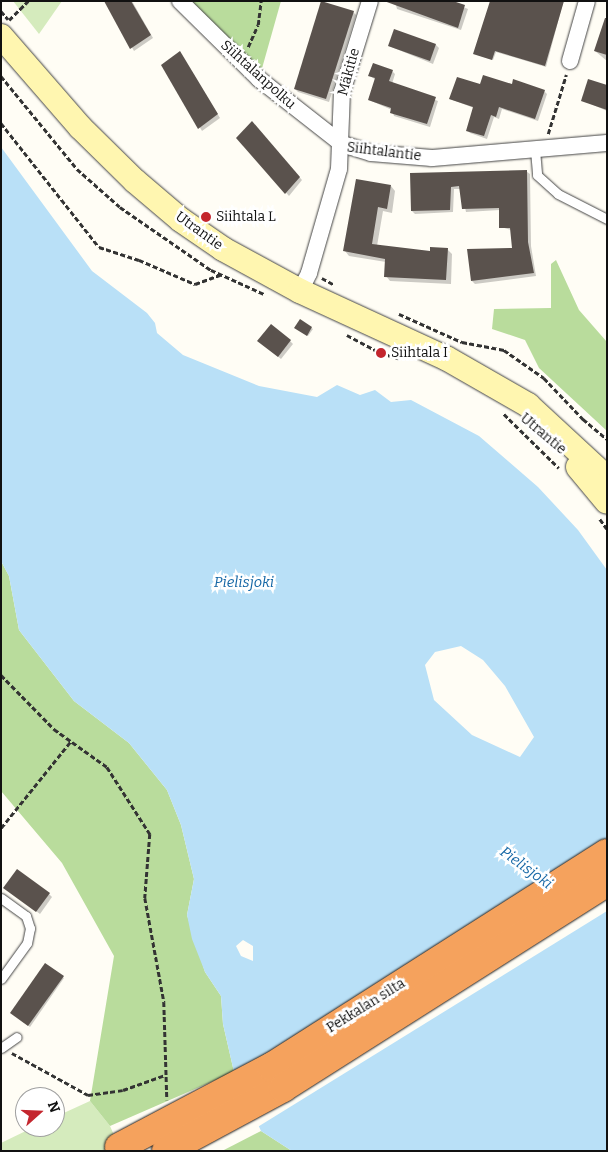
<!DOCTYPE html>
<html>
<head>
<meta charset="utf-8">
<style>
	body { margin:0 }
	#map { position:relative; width:608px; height:1152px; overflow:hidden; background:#fffdf5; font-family:Bitter,serif }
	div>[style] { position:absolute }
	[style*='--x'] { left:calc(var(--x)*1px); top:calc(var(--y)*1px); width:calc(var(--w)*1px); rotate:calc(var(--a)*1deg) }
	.green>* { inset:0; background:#d5ebbd }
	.forest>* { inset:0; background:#b9dc9c }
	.water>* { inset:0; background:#b9e0f7 }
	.pier>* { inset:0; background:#fffdf5 }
	.shadow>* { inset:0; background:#0003 }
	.building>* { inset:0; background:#5a524d }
	.path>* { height:2.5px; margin-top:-1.25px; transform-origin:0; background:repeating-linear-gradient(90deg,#333 0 5px,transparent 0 7.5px) }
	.roads { filter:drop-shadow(0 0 1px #444) drop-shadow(0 0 1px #444) }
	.service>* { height:9px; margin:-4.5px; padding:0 4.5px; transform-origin:4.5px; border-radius:4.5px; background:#fff }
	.minor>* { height:16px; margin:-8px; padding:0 8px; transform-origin:8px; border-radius:8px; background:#fff }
	.secondary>* { height:24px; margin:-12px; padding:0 12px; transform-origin:12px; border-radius:12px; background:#fff6b0 }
	.bridges { filter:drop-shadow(0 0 1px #222) drop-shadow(0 0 1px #222) }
	.motorway-bridge>* { height:28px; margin:-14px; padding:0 14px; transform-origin:14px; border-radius:14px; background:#f5a25d }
	.dots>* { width:14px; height:14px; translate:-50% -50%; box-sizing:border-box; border:2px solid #fff; border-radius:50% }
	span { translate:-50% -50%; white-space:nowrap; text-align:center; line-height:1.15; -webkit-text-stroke:5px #fff; paint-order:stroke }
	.street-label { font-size:14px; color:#111 }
	.poi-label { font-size:14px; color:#111 }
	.left { translate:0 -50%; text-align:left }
	.water-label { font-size:15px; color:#1768a6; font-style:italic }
	.frame { position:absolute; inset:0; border:2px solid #111; pointer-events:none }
	.north { position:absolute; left:15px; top:1087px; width:50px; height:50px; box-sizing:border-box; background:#fff; border:1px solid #a0a0a0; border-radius:50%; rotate:70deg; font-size:14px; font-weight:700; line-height:20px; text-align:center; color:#111 }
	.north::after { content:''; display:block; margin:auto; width:18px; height:22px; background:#c4262e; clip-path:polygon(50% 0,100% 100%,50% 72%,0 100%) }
</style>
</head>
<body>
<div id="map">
	<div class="green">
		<i style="clip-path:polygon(13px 1px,62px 1px,39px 34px)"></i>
		<i style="clip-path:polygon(90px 1101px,110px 1126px,121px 1151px,1px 1151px,1px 1143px,34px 1127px,55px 1127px,55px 1117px)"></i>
	</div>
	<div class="forest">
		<i style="clip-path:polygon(180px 1px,281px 1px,259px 79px)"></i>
		<i style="clip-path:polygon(556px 260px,579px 310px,607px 342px,607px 431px,539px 368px,525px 340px,492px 329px,494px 309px,551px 308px,551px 264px)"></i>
		<i style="clip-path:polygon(1px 561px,9px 576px,19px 630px,74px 701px,129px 743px,167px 790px,181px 825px,194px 879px,187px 915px,205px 972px,221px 996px,223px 1024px,234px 1072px,110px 1126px,90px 1101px,114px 956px,62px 863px,1px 791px)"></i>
		<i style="clip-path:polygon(261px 1131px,292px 1151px,222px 1151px)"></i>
	</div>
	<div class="water">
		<i style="clip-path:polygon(evenodd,1px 147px,92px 271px,147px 313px,155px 323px,157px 333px,183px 355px,259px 386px,317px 397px,337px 385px,360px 395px,375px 390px,391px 402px,411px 400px,479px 436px,538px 487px,578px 530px,607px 570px,607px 1151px,292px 1151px,261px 1131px,234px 1072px,223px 1024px,221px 996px,205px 972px,192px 939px,187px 915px,194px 879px,181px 825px,167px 790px,129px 743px,74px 701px,19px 630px,9px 576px,1px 561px,1px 147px,461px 646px,483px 660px,505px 686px,534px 737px,520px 757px,472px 735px,434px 700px,425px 665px,435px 652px,461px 646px,1px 147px,243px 940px,253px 946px,253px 961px,241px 956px,236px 946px,243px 940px)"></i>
	</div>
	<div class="pier">
		<i style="clip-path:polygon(607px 874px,607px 911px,256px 1128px,246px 1111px)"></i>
	</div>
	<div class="shadow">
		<i style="clip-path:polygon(106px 1px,132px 1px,153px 38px,134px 51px)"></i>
		<i style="clip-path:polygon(395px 1px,449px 1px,468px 9px,461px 30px,397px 9px)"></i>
		<i style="clip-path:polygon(563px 3px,546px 67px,496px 52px,493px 60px,475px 54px)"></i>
		<i style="clip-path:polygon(353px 12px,356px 15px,329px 102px,298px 92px,295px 89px)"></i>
		<i style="clip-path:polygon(607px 30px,607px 61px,595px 51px)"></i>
		<i style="clip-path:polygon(436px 45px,439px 48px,433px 64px,389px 46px)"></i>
		<i style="clip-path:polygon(180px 52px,220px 118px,202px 131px,163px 65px)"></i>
		<i style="clip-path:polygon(392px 71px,395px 74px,392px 84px,438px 101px,430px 127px,394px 116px,392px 110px,369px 100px,376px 80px,370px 76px)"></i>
		<i style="clip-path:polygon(480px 86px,544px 91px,547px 94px,538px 121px,502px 109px,499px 119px,494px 117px,487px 139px,470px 133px,467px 130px,474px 108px,450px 99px)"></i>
		<i style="clip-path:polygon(607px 87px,607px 111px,582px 100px)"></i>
		<i style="clip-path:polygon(255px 126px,302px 180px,289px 196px,238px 138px)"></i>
		<i style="clip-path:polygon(526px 171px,530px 174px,531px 246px,536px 276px,475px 284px,472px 281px,513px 249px,511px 230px,501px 227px,500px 210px,466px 212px,461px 189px,454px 189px,453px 212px,415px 214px,412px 211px,411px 174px)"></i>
		<i style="clip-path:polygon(391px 186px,395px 191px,392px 213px,383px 211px,377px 246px,431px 252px,447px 249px,452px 254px,451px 284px,390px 281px,386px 276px,386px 262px,349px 256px,345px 251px)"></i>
		<i style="clip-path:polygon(301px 321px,313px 329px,308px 336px,297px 329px)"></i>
		<i style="clip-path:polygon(290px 341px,293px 344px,281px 359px,262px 344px)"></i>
		<i style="clip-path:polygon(8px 890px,49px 894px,52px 897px,40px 914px)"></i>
		<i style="clip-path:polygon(45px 965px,64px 978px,30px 1027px,11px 1013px)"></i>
	</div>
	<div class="building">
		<i style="clip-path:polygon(104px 1px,131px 1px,151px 35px,130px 49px)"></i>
		<i style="clip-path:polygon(321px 1px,354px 11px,326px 99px,294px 89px)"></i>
		<i style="clip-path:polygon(384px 1px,453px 1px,465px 5px,458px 28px)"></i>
		<i style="clip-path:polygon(490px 1px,564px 1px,545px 66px,495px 51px,492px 60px,473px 54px)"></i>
		<i style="clip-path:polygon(605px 18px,607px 18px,607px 55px,594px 51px)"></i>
		<i style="clip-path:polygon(394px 29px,436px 44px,430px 61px,388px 46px)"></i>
		<i style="clip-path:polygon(180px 51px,218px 114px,198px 129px,161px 65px)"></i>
		<i style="clip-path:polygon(373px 63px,393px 70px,389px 81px,436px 97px,427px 124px,390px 113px,391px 108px,368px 100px,375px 78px,368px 76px)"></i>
		<i style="clip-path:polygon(483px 75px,512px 84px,513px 79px,545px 90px,535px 119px,499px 107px,496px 117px,491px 115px,484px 136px,466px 131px,473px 107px,449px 99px,457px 77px,480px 84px)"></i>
		<i style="clip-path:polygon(588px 79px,607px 85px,607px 110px,581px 101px)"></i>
		<i style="clip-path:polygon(252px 121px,300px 177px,285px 194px,236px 138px)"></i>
		<i style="clip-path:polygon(527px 170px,528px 242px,534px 273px,471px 281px,467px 249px,512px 248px,510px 228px,499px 228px,499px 208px,462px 209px,459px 186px,451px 187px,450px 210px,411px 211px,410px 173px)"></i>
		<i style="clip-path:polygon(356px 179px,391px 185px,387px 209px,378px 207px,372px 244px,430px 251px,430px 247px,448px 248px,446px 280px,384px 277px,385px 259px,343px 251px)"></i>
		<i style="clip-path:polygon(300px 319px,312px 327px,307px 336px,294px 328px)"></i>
		<i style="clip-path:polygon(271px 324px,291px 340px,278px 357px,257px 341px)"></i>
		<i style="clip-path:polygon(17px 869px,50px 893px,36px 912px,3px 888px)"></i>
		<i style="clip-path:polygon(45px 963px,64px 976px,28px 1026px,10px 1013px)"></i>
	</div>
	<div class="path">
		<i style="--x:1;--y:11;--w:11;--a:49"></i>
		<i style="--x:9;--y:20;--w:27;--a:-45"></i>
		<i style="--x:248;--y:47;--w:24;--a:-66"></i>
		<i style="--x:258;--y:25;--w:24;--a:-83"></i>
		<i style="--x:1;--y:76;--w:120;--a:50.7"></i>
		<i style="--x:77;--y:169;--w:57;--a:41.5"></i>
		<i style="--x:120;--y:207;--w:111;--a:34.7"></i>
		<i style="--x:211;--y:270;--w:58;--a:24.4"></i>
		<i style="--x:1;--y:123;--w:158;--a:51.7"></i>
		<i style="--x:99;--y:247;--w:42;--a:18"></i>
		<i style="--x:139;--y:260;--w:61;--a:23.2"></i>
		<i style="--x:195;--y:284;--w:27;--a:-20"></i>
		<i style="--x:548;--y:134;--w:62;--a:-73"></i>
		<i style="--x:322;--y:278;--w:13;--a:29"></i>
		<i style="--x:399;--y:314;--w:69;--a:24"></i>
		<i style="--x:462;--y:342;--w:43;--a:10.8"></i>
		<i style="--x:504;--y:350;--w:49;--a:35"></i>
		<i style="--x:544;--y:378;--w:57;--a:46.4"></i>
		<i style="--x:583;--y:419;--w:31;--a:40"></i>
		<i style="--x:347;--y:335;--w:38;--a:28"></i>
		<i style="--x:381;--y:353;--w:21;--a:17"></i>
		<i style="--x:504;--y:414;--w:77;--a:44.5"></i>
		<i style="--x:600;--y:519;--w:12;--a:55"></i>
		<i style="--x:1;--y:675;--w:76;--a:45.5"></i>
		<i style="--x:54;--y:729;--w:65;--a:35.6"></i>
		<i style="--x:107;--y:767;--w:80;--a:57.3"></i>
		<i style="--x:150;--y:834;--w:64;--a:94.5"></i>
		<i style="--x:145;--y:898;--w:106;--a:79.6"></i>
		<i style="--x:164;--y:1002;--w:98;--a:88.2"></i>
		<i style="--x:1;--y:828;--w:112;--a:-51.2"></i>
		<i style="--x:12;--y:1053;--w:87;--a:28.9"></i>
		<i style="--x:88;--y:1095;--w:35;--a:-8"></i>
		<i style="--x:123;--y:1090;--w:45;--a:-19.7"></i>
	</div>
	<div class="roads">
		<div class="service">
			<i style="--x:535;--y:150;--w:25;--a:85"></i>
			<i style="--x:537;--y:175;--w:28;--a:42"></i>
			<i style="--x:558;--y:194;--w:55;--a:27"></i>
			<i style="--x:1;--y:898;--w:31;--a:36"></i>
			<i style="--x:26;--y:916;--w:13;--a:72"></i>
			<i style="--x:30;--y:928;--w:15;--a:101"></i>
			<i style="--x:27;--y:943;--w:44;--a:125.8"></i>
			<i style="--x:1;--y:1048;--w:19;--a:-35"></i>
		</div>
		<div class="minor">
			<i style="--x:180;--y:1;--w:111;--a:44.6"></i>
			<i style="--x:259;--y:79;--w:105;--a:38.1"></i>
			<i style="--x:342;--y:144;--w:30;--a:17"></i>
			<i style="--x:371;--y:153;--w:61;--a:4.7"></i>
			<i style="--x:432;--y:158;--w:176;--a:-4.9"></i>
			<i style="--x:570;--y:61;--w:62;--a:-74.2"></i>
			<i style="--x:300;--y:291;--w:20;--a:-63"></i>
			<i style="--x:309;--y:273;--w:108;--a:-73.9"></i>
			<i style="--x:339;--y:169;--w:77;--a:-87.8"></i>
			<i style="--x:342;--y:92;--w:95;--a:-72.9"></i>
		</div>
		<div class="secondary">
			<i style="--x:1;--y:36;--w:121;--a:49"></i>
			<i style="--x:80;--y:127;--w:77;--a:44.5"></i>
			<i style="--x:135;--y:181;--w:60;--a:40.3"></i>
			<i style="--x:181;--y:220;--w:51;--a:34.6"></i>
			<i style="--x:223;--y:249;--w:88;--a:28.6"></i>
			<i style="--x:300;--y:291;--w:161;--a:24.7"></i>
			<i style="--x:446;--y:358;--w:95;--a:29.8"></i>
			<i style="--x:528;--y:405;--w:108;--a:42.7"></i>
			<i style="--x:578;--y:467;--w:45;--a:50.4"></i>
		</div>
	</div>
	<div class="bridges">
		<div class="motorway-bridge">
			<i style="--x:119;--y:1147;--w:172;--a:-27.8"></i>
			<i style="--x:271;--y:1067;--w:398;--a:-32.5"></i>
			<i style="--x:166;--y:1151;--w:133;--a:-28.3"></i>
			<i style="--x:283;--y:1088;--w:384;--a:-32.4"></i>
		</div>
	</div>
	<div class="dots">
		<i style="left:206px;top:217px;background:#c4262e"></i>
		<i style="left:381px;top:353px;background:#c4262e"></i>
	</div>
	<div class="street-label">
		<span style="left:349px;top:72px;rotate:-75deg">Mäkitie</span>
		<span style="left:258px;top:75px;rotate:42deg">Siihtalanpolku</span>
		<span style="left:384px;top:152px;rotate:7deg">Siihtalantie</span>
		<span style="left:199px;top:231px;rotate:36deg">Utrantie</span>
		<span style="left:543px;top:434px;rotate:40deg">Utrantie</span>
		<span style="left:366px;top:1006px;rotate:-32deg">Pekkalan silta</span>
	</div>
	<div class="poi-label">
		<span class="left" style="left:216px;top:217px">Siihtala L</span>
		<span class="left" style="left:391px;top:353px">Siihtala I</span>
	</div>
	<div class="water-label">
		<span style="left:244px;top:583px">Pielisjoki</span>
		<span style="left:526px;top:868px;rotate:36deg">Pielisjoki</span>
	</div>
	<div class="frame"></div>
	<div class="north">N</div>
</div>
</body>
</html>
